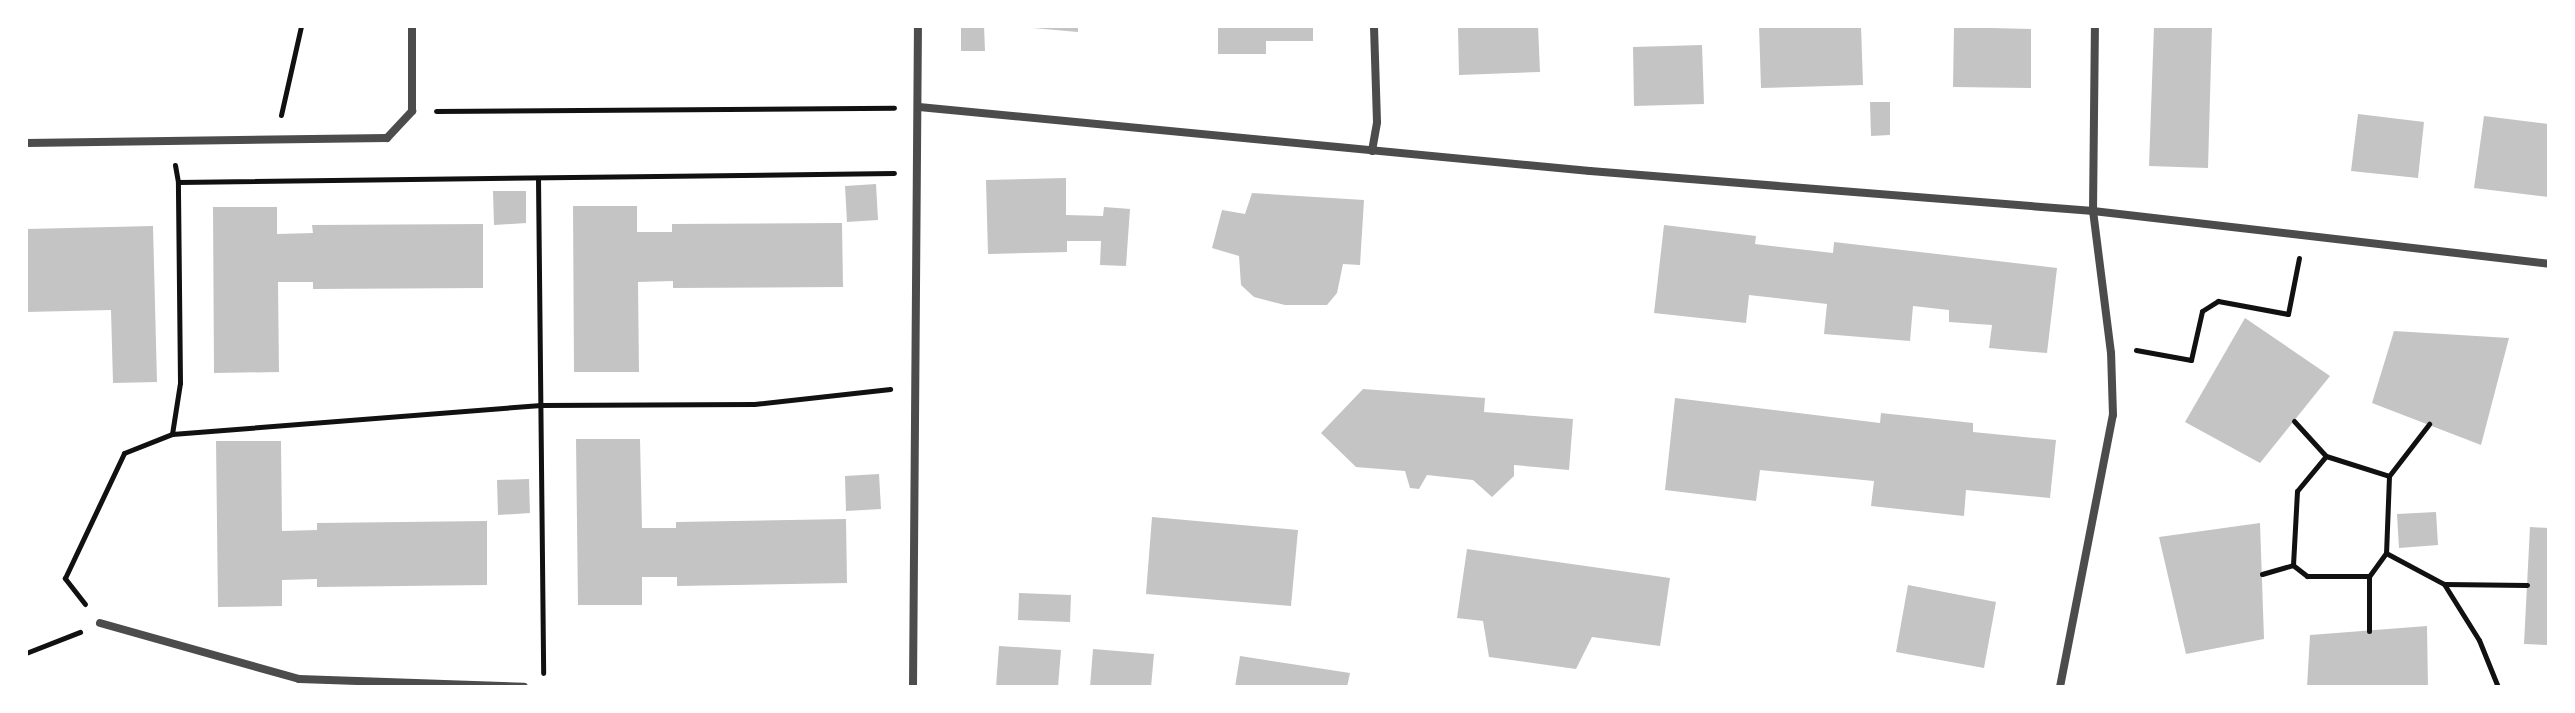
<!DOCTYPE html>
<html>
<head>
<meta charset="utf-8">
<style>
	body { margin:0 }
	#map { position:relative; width:2575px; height:713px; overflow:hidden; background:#fff; font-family:"Varela Round",sans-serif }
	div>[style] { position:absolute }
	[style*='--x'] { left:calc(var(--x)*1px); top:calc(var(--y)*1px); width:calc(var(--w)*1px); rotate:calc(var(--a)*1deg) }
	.building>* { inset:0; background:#c4c4c4 }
	.path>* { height:5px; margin:-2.5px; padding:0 2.5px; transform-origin:2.5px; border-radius:2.5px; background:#111 }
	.minor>* { height:8px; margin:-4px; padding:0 4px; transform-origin:4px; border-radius:4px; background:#4c4c4c }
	span { translate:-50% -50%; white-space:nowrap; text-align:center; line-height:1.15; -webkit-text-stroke:8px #fff; paint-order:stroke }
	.frame { position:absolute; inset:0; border:28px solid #fff; pointer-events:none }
</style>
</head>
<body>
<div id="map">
	<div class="building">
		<i style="clip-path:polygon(961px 26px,984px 26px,985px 51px,961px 51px)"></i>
		<i style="clip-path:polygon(1009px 26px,1078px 26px,1078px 32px)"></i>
		<i style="clip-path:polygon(1218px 26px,1313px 26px,1313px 41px,1266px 41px,1266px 54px,1218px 54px)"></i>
		<i style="clip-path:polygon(1458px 26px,1538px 26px,1540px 72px,1459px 75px)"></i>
		<i style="clip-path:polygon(1759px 26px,1861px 26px,1863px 85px,1761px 88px)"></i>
		<i style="clip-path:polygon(2154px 26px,2212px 26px,2208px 168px,2149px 166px)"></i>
		<i style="clip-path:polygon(1954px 27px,2031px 29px,2031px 88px,1953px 87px)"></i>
		<i style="clip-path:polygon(1702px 45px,1704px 104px,1634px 106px,1633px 47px)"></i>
		<i style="clip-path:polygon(1870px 102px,1890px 102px,1890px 135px,1871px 136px)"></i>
		<i style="clip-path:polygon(2358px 114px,2424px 122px,2418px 178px,2351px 171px)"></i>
		<i style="clip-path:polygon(2484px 116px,2549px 124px,2549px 197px,2474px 188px)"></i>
		<i style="clip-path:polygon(1066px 178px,1066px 215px,1103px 216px,1104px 207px,1130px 209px,1126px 266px,1100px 265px,1101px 241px,1067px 241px,1067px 252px,988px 254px,986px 180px)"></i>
		<i style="clip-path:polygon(876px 184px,878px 220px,847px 222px,845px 186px)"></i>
		<i style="clip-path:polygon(493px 191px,526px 191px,526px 223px,494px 225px)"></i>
		<i style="clip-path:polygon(1252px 193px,1364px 200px,1360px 265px,1343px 264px,1337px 293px,1327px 305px,1285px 305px,1254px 297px,1241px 285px,1239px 256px,1212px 248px,1222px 210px,1245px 214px)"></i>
		<i style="clip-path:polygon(573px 206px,637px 206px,637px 232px,672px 232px,672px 224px,842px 223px,843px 287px,673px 288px,673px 281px,638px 282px,639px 372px,574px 372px)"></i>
		<i style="clip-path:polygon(213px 207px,277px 207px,277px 234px,313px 233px,312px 225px,483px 224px,483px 288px,313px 289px,313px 282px,278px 282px,279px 372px,214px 373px)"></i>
		<i style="clip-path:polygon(1664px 225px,1756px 236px,1755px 244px,1833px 253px,1834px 242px,2057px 268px,2047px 353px,1989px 348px,1992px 325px,1949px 322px,1949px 310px,1913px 306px,1910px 341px,1824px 334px,1827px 304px,1749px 295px,1746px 323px,1654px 313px)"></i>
		<i style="clip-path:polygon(153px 226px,157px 382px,113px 383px,111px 310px,26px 312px,26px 229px)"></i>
		<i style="clip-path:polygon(2245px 318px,2330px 376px,2260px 463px,2185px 422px)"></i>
		<i style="clip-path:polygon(2394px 331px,2509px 338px,2481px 445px,2372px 403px)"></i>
		<i style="clip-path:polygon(1363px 389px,1485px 398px,1484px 412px,1573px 419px,1569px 470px,1514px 465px,1514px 476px,1492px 497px,1473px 480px,1427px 475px,1419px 489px,1410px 488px,1405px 471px,1356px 467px,1321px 433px)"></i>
		<i style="clip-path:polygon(1675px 398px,1880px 423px,1881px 413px,1973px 423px,1973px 432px,2056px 440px,2050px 498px,1966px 490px,1964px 516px,1871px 506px,1874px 481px,1760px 470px,1756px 501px,1665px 490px)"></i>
		<i style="clip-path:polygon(576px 439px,640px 439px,642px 528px,676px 528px,676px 522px,846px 519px,847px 583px,677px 586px,677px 577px,642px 577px,642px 605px,578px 605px)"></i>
		<i style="clip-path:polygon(216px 441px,281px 441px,282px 531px,317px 530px,317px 523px,487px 521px,487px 585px,317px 587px,317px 579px,282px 580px,282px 606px,218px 607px)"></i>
		<i style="clip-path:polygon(879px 474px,881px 509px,846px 511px,845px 476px)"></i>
		<i style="clip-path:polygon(529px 479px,530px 513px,498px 515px,497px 480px)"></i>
		<i style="clip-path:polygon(2436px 512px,2438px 545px,2399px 548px,2397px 514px)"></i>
		<i style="clip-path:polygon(1152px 517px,1298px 530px,1291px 606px,1146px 594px)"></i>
		<i style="clip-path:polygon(2260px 523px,2264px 639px,2186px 654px,2159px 537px)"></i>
		<i style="clip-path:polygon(2530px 527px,2549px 528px,2549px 645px,2524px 644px)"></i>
		<i style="clip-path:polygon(1467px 549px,1670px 578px,1660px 646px,1592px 637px,1576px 669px,1489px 657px,1483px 621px,1457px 618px)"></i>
		<i style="clip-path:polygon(1908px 585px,1996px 602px,1984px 668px,1896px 652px)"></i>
		<i style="clip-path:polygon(1019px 593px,1071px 595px,1070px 622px,1018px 620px)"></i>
		<i style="clip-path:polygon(2427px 626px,2428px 687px,2307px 687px,2310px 635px)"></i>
		<i style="clip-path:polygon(999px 646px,1061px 650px,1058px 687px,996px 687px)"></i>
		<i style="clip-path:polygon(1093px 649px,1154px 654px,1151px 687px,1090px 687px)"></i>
		<i style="clip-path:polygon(1240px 656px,1350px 673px,1347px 687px,1235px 687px)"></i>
	</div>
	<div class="path">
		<i style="--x:436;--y:111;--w:458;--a:-0.4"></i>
		<i style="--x:281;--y:115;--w:91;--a:-77.3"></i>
		<i style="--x:175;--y:165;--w:17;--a:80"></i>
		<i style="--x:178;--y:182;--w:716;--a:-0.72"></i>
		<i style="--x:538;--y:178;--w:495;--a:89.4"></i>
		<i style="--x:2136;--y:350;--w:56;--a:10.3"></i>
		<i style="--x:2191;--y:360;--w:50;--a:-77.3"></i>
		<i style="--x:2202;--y:311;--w:19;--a:-32"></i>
		<i style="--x:2218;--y:301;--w:71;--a:10.5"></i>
		<i style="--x:2288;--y:314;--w:57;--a:-78.9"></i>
		<i style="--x:2294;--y:421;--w:47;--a:47.6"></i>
		<i style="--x:172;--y:434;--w:52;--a:-81.1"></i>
		<i style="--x:180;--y:383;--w:201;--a:-90.6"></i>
		<i style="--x:2326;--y:456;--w:66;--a:17.6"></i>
		<i style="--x:2389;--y:476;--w:77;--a:92.2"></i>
		<i style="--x:2386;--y:553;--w:29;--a:126"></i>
		<i style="--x:2369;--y:576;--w:62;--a:180"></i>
		<i style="--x:2307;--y:576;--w:18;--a:-142"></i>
		<i style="--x:2293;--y:565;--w:74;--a:-86.9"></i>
		<i style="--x:2297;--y:491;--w:45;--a:-50.4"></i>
		<i style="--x:2389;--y:476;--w:66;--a:-52.4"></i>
		<i style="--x:2386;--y:553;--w:66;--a:28.1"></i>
		<i style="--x:2444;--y:584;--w:66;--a:58"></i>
		<i style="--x:2479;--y:640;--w:51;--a:68"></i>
		<i style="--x:2262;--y:574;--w:32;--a:-16"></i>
		<i style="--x:2369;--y:576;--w:55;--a:90"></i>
		<i style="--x:2445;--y:584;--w:82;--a:0.7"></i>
		<i style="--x:85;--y:604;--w:33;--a:-128"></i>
		<i style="--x:65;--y:578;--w:138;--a:-64.7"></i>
		<i style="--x:124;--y:453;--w:52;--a:-21.6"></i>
		<i style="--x:172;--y:434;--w:370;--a:-4.5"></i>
		<i style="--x:541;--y:405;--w:213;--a:-0.3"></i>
		<i style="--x:754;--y:404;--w:137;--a:-6.3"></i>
		<i style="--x:26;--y:653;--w:58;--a:-21.3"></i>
	</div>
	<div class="minor">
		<i style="--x:919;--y:107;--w:674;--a:5.45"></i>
		<i style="--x:1590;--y:171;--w:505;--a:4.55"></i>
		<i style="--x:2093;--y:211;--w:459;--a:6.6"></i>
		<i style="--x:26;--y:143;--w:361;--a:-0.8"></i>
		<i style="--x:387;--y:138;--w:37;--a:-47"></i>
		<i style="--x:412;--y:111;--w:85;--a:-90"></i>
		<i style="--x:1372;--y:151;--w:29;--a:-80"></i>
		<i style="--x:1377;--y:122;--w:96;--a:-91.8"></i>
		<i style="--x:100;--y:623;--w:207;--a:15.7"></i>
		<i style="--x:299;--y:679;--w:225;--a:2"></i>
		<i style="--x:913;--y:687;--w:661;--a:-89.57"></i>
		<i style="--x:2060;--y:687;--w:277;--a:-79"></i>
		<i style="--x:2113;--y:415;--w:62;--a:-91.8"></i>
		<i style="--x:2111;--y:353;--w:143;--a:-97.2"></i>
		<i style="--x:2093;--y:211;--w:185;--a:-89.4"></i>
	</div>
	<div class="frame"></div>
</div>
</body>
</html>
